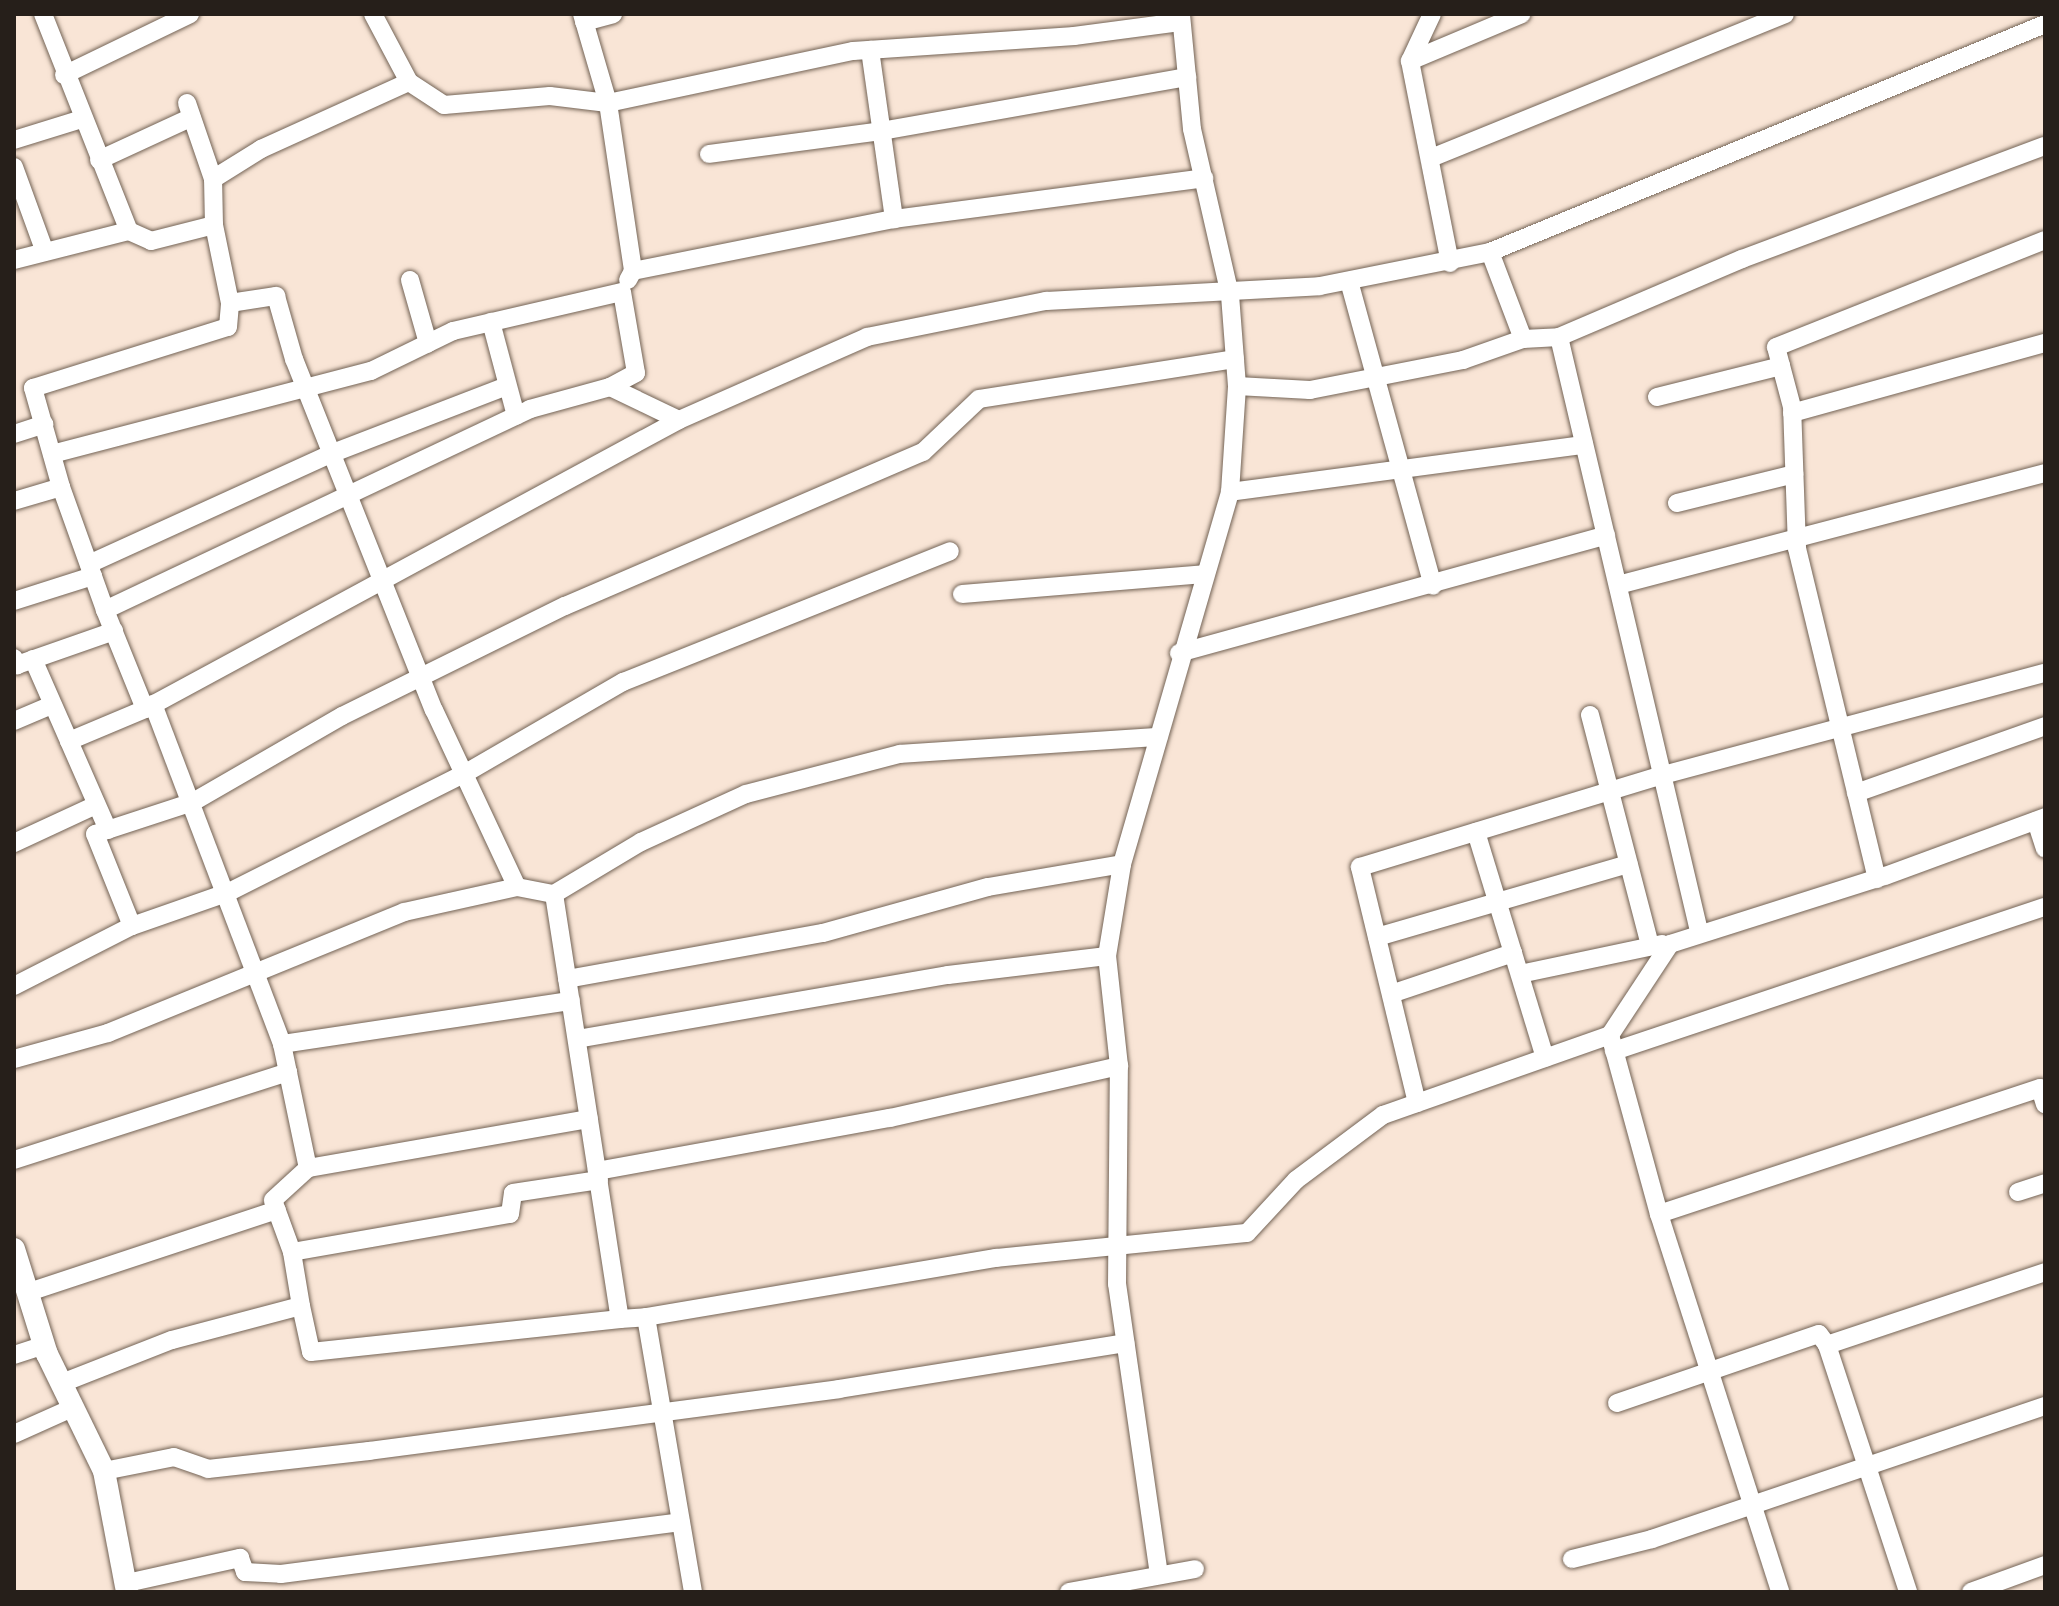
<!DOCTYPE html>
<html>
<head>
<meta charset="utf-8">
<style>
	body { margin:0 }
	#map { position:relative; width:2059px; height:1606px; overflow:hidden; background:#f9e5d6; font-family:Lora,serif }
	div>[style] { position:absolute }
	[style*='--x'] { left:calc(var(--x)*1px); top:calc(var(--y)*1px); width:calc(var(--w)*1px); rotate:calc(var(--a)*1deg) }
	.roads { filter:drop-shadow(0 0 2px #736355) drop-shadow(0 0 2px #736355) }
	.minor>* { height:18px; margin:-9px; padding:0 9px; transform-origin:9px; border-radius:9px; background:#fff }
	.tertiary>* { height:22px; margin:-11px; padding:0 11px; transform-origin:11px; border-radius:11px; background:#fff }
	span { translate:-50% -50%; white-space:nowrap; text-align:center; line-height:1.15; -webkit-text-stroke:6px #fdf5ef; paint-order:stroke }
	.frame { position:absolute; inset:0; border:16px solid #261f1a; pointer-events:none }
</style>
</head>
<body>
<div id="map">
	<div class="roads">
		<div class="minor">
			<i style="--x:43;--y:14;--w:233;--a:68.4"></i>
			<i style="--x:582;--y:14;--w:93;--a:73.7"></i>
			<i style="--x:608;--y:103;--w:170;--a:81.5"></i>
			<i style="--x:633;--y:271;--w:10;--a:119"></i>
			<i style="--x:584;--y:22;--w:30;--a:-15"></i>
			<i style="--x:870;--y:50;--w:171;--a:81.9"></i>
			<i style="--x:1410;--y:61;--w:52;--a:-64.9"></i>
			<i style="--x:64;--y:75;--w:140;--a:-25.8"></i>
			<i style="--x:409;--y:82;--w:42;--a:33.3"></i>
			<i style="--x:444;--y:105;--w:106;--a:-4.9"></i>
			<i style="--x:550;--y:96;--w:58;--a:6.9"></i>
			<i style="--x:608;--y:103;--w:250;--a:-12"></i>
			<i style="--x:853;--y:51;--w:222;--a:-3.9"></i>
			<i style="--x:1074;--y:36;--w:107;--a:-7.5"></i>
			<i style="--x:187;--y:103;--w:80;--a:71.1"></i>
			<i style="--x:14;--y:140;--w:71;--a:-17.2"></i>
			<i style="--x:709;--y:154;--w:174;--a:-7.6"></i>
			<i style="--x:881;--y:131;--w:311;--a:-10"></i>
			<i style="--x:1431;--y:158;--w:382;--a:-22.1"></i>
			<i style="--x:99;--y:160;--w:102;--a:-24.8"></i>
			<i style="--x:14;--y:167;--w:90;--a:70"></i>
			<i style="--x:214;--y:225;--w:46;--a:-91.2"></i>
			<i style="--x:213;--y:179;--w:57;--a:-32"></i>
			<i style="--x:261;--y:149;--w:162;--a:-24.4"></i>
			<i style="--x:409;--y:82;--w:77;--a:-117.9"></i>
			<i style="--x:1490;--y:252;--w:93;--a:69.2"></i>
			<i style="--x:1523;--y:339;--w:36;--a:-3"></i>
			<i style="--x:1559;--y:337;--w:610;--a:76.74"></i>
			<i style="--x:14;--y:260;--w:119;--a:-14.2"></i>
			<i style="--x:129;--y:231;--w:24;--a:24"></i>
			<i style="--x:151;--y:241;--w:65;--a:-14.3"></i>
			<i style="--x:214;--y:225;--w:80;--a:78.4"></i>
			<i style="--x:230;--y:303;--w:47;--a:-8.7"></i>
			<i style="--x:276;--y:296;--w:66;--a:74.1"></i>
			<i style="--x:294;--y:359;--w:378;--a:68.3"></i>
			<i style="--x:434;--y:710;--w:195;--a:64.9"></i>
			<i style="--x:517;--y:887;--w:38;--a:11"></i>
			<i style="--x:554;--y:894;--w:430;--a:81.2"></i>
			<i style="--x:620;--y:1319;--w:26;--a:-4"></i>
			<i style="--x:646;--y:1317;--w:279;--a:80.3"></i>
			<i style="--x:1450;--y:263;--w:206;--a:-101.2"></i>
			<i style="--x:1410;--y:61;--w:121;--a:-22.8"></i>
			<i style="--x:633;--y:271;--w:266;--a:-11.3"></i>
			<i style="--x:894;--y:219;--w:313;--a:-7.5"></i>
			<i style="--x:410;--y:280;--w:66;--a:74.1"></i>
			<i style="--x:1349;--y:281;--w:316;--a:74.6"></i>
			<i style="--x:491;--y:322;--w:97;--a:75.1"></i>
			<i style="--x:1559;--y:337;--w:199;--a:-23.1"></i>
			<i style="--x:1742;--y:259;--w:323;--a:-20.5"></i>
			<i style="--x:1237;--y:386;--w:73;--a:3.1"></i>
			<i style="--x:1310;--y:390;--w:156;--a:-11.1"></i>
			<i style="--x:1463;--y:360;--w:64;--a:-19.3"></i>
			<i style="--x:1657;--y:397;--w:128;--a:-14"></i>
			<i style="--x:1792;--y:413;--w:263;--a:-15.5"></i>
			<i style="--x:14;--y:434;--w:32;--a:-18"></i>
			<i style="--x:52;--y:454;--w:330;--a:-14.6"></i>
			<i style="--x:371;--y:371;--w:91;--a:-26"></i>
			<i style="--x:453;--y:331;--w:173;--a:-13"></i>
			<i style="--x:622;--y:292;--w:82;--a:80.2"></i>
			<i style="--x:636;--y:373;--w:30;--a:152"></i>
			<i style="--x:61;--y:487;--w:103;--a:-105.8"></i>
			<i style="--x:33;--y:388;--w:204;--a:-17.4"></i>
			<i style="--x:228;--y:327;--w:24;--a:-85"></i>
			<i style="--x:1230;--y:492;--w:357;--a:-7.6"></i>
			<i style="--x:14;--y:501;--w:49;--a:-16.6"></i>
			<i style="--x:61;--y:487;--w:131;--a:70.3"></i>
			<i style="--x:1677;--y:503;--w:121;--a:-13.9"></i>
			<i style="--x:89;--y:564;--w:268;--a:-24.5"></i>
			<i style="--x:333;--y:453;--w:186;--a:-21.1"></i>
			<i style="--x:1618;--y:585;--w:441;--a:-14.7"></i>
			<i style="--x:962;--y:594;--w:243;--a:-4.7"></i>
			<i style="--x:14;--y:601;--w:83;--a:-17.6"></i>
			<i style="--x:1179;--y:653;--w:443;--a:-15.4"></i>
			<i style="--x:14;--y:658;--w:8;--a:67"></i>
			<i style="--x:17;--y:665;--w:103;--a:-19.3"></i>
			<i style="--x:33;--y:659;--w:90;--a:66.3"></i>
			<i style="--x:153;--y:704;--w:364;--a:69.2"></i>
			<i style="--x:282;--y:1044;--w:127;--a:78.2"></i>
			<i style="--x:145;--y:709;--w:107;--a:-112"></i>
			<i style="--x:105;--y:610;--w:470;--a:-25.3"></i>
			<i style="--x:530;--y:409;--w:83;--a:-15.4"></i>
			<i style="--x:610;--y:387;--w:76;--a:25.6"></i>
			<i style="--x:1590;--y:715;--w:238;--a:75.4"></i>
			<i style="--x:14;--y:721;--w:39;--a:-23"></i>
			<i style="--x:1856;--y:793;--w:201;--a:-19.5"></i>
			<i style="--x:2036;--y:821;--w:29;--a:72"></i>
			<i style="--x:108;--y:830;--w:97;--a:-113.7"></i>
			<i style="--x:69;--y:741;--w:82;--a:-22.8"></i>
			<i style="--x:145;--y:709;--w:607;--a:-28.42"></i>
			<i style="--x:679;--y:420;--w:206;--a:-23.8"></i>
			<i style="--x:867;--y:337;--w:183;--a:-11.4"></i>
			<i style="--x:1046;--y:301;--w:274;--a:-3.1"></i>
			<i style="--x:1320;--y:286;--w:173;--a:-11.3"></i>
			<i style="--x:1490;--y:252;--w:600;--a:-22.33"></i>
			<i style="--x:1476;--y:832;--w:236;--a:73"></i>
			<i style="--x:14;--y:843;--w:90;--a:-24.9"></i>
			<i style="--x:1877;--y:879;--w:341;--a:-103.6"></i>
			<i style="--x:1797;--y:548;--w:141;--a:-92"></i>
			<i style="--x:1792;--y:407;--w:62;--a:-104.9"></i>
			<i style="--x:1776;--y:347;--w:289;--a:-21.7"></i>
			<i style="--x:554;--y:894;--w:101;--a:-30.9"></i>
			<i style="--x:641;--y:842;--w:115;--a:-24.6"></i>
			<i style="--x:746;--y:794;--w:159;--a:-14.6"></i>
			<i style="--x:900;--y:754;--w:259;--a:-3.8"></i>
			<i style="--x:132;--y:926;--w:99;--a:-111.9"></i>
			<i style="--x:95;--y:834;--w:103;--a:-18.1"></i>
			<i style="--x:193;--y:802;--w:172;--a:-30"></i>
			<i style="--x:342;--y:716;--w:249;--a:-26.3"></i>
			<i style="--x:565;--y:606;--w:390;--a:-23.3"></i>
			<i style="--x:923;--y:452;--w:77;--a:-43.4"></i>
			<i style="--x:979;--y:399;--w:259;--a:-8.9"></i>
			<i style="--x:1377;--y:937;--w:262;--a:-16.2"></i>
			<i style="--x:1520;--y:974;--w:145;--a:-11.9"></i>
			<i style="--x:567;--y:979;--w:260;--a:-10.2"></i>
			<i style="--x:823;--y:933;--w:171;--a:-15.6"></i>
			<i style="--x:988;--y:887;--w:136;--a:-9.7"></i>
			<i style="--x:14;--y:986;--w:132;--a:-27"></i>
			<i style="--x:132;--y:926;--w:103;--a:-19.3"></i>
			<i style="--x:229;--y:892;--w:263;--a:-26.7"></i>
			<i style="--x:464;--y:774;--w:184;--a:-30.1"></i>
			<i style="--x:623;--y:682;--w:352;--a:-21.8"></i>
			<i style="--x:1391;--y:994;--w:129;--a:-18.6"></i>
			<i style="--x:1610;--y:1035;--w:186;--a:74.7"></i>
			<i style="--x:1659;--y:1214;--w:397;--a:72.2"></i>
			<i style="--x:577;--y:1039;--w:376;--a:-9.8"></i>
			<i style="--x:948;--y:975;--w:160;--a:-6.8"></i>
			<i style="--x:282;--y:1044;--w:292;--a:-8.5"></i>
			<i style="--x:1614;--y:1051;--w:454;--a:-18.5"></i>
			<i style="--x:14;--y:1059;--w:98;--a:-15.5"></i>
			<i style="--x:108;--y:1033;--w:320;--a:-22.2"></i>
			<i style="--x:404;--y:912;--w:116;--a:-12.5"></i>
			<i style="--x:1417;--y:1103;--w:243;--a:-103.6"></i>
			<i style="--x:1360;--y:867;--w:317;--a:-16.9"></i>
			<i style="--x:1663;--y:775;--w:395;--a:-15"></i>
			<i style="--x:14;--y:1160;--w:288;--a:-17.8"></i>
			<i style="--x:597;--y:1171;--w:298;--a:-10.3"></i>
			<i style="--x:890;--y:1118;--w:235;--a:-12.8"></i>
			<i style="--x:2018;--y:1192;--w:28;--a:-18"></i>
			<i style="--x:1659;--y:1214;--w:401;--a:-18.3"></i>
			<i style="--x:2040;--y:1088;--w:17;--a:73"></i>
			<i style="--x:292;--y:1252;--w:55;--a:-110.1"></i>
			<i style="--x:273;--y:1200;--w:47;--a:-42.4"></i>
			<i style="--x:308;--y:1168;--w:285;--a:-9.9"></i>
			<i style="--x:29;--y:1292;--w:261;--a:-18.3"></i>
			<i style="--x:301;--y:1306;--w:55;--a:-99.5"></i>
			<i style="--x:292;--y:1252;--w:221;--a:-9.9"></i>
			<i style="--x:510;--y:1214;--w:21;--a:-82"></i>
			<i style="--x:513;--y:1193;--w:87;--a:-8.6"></i>
			<i style="--x:646;--y:1317;--w:355;--a:-9.6"></i>
			<i style="--x:996;--y:1258;--w:252;--a:-5.7"></i>
			<i style="--x:1247;--y:1233;--w:72;--a:-47.2"></i>
			<i style="--x:1296;--y:1180;--w:109;--a:-36.8"></i>
			<i style="--x:1383;--y:1115;--w:241;--a:-19.4"></i>
			<i style="--x:1610;--y:1035;--w:109;--a:-56.6"></i>
			<i style="--x:1670;--y:944;--w:225;--a:-17.6"></i>
			<i style="--x:1885;--y:876;--w:171;--a:-20.2"></i>
			<i style="--x:1827;--y:1345;--w:260;--a:71.8"></i>
			<i style="--x:14;--y:1355;--w:33;--a:-18"></i>
			<i style="--x:62;--y:1383;--w:118;--a:-21.4"></i>
			<i style="--x:172;--y:1340;--w:133;--a:-14.8"></i>
			<i style="--x:301;--y:1306;--w:47;--a:77.7"></i>
			<i style="--x:311;--y:1352;--w:311;--a:-6.1"></i>
			<i style="--x:1617;--y:1403;--w:213;--a:-18.9"></i>
			<i style="--x:1819;--y:1334;--w:14;--a:54"></i>
			<i style="--x:1827;--y:1345;--w:230;--a:-18.5"></i>
			<i style="--x:14;--y:1434;--w:64;--a:-24.1"></i>
			<i style="--x:104;--y:1471;--w:71;--a:-11.3"></i>
			<i style="--x:174;--y:1457;--w:36;--a:19"></i>
			<i style="--x:208;--y:1469;--w:162;--a:-6.4"></i>
			<i style="--x:369;--y:1451;--w:474;--a:-7.5"></i>
			<i style="--x:839;--y:1389;--w:290;--a:-9.1"></i>
			<i style="--x:1572;--y:1559;--w:82;--a:-14"></i>
			<i style="--x:1652;--y:1539;--w:415;--a:-18.7"></i>
			<i style="--x:1159;--y:1575;--w:294;--a:-98.2"></i>
			<i style="--x:1117;--y:1284;--w:218;--a:-89.5"></i>
			<i style="--x:1119;--y:1066;--w:111;--a:-96.2"></i>
			<i style="--x:1107;--y:956;--w:93;--a:-80.7"></i>
			<i style="--x:1122;--y:864;--w:387;--a:-73.8"></i>
			<i style="--x:1230;--y:492;--w:106;--a:-86.2"></i>
			<i style="--x:1237;--y:386;--w:91;--a:-94.4"></i>
			<i style="--x:1230;--y:295;--w:170;--a:-102.9"></i>
			<i style="--x:1192;--y:129;--w:116;--a:-95.5"></i>
			<i style="--x:127;--y:1583;--w:116;--a:-12.5"></i>
			<i style="--x:240;--y:1558;--w:15;--a:70"></i>
			<i style="--x:245;--y:1572;--w:36;--a:3"></i>
			<i style="--x:281;--y:1574;--w:403;--a:-7.4"></i>
			<i style="--x:1069;--y:1592;--w:128;--a:-10.3"></i>
			<i style="--x:1971;--y:1592;--w:79;--a:-20"></i>
		</div>
		<div class="tertiary">
			<i style="--x:14;--y:1249;--w:110;--a:72.6"></i>
			<i style="--x:47;--y:1354;--w:130;--a:64"></i>
			<i style="--x:104;--y:1471;--w:123;--a:79.2"></i>
		</div>
	</div>
	<div class="frame"></div>
</div>
</body>
</html>
